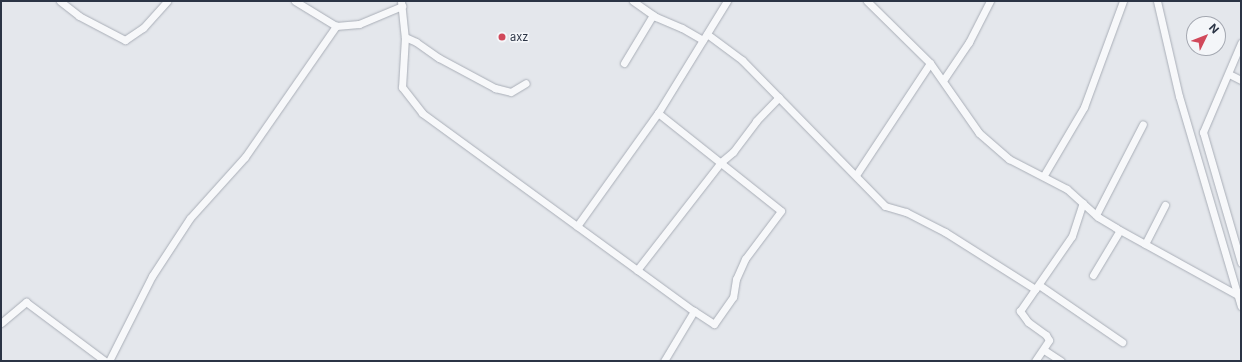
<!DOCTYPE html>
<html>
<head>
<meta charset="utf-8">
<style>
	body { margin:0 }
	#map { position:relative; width:1242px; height:362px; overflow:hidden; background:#e4e7ec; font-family:Inter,sans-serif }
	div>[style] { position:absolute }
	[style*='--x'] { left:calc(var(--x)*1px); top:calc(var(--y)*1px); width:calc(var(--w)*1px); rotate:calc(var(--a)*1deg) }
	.roads { filter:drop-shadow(0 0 1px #a9aeb7) drop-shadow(0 0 1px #a9aeb7) }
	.minor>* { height:7px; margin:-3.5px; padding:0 3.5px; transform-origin:3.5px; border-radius:3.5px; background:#f7f8fa }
	.dots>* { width:11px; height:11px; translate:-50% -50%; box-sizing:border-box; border:2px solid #f4f6f9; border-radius:50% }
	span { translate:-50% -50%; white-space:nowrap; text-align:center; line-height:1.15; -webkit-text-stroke:3px #f4f6f9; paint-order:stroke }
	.poi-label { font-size:11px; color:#2b3445 }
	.left { translate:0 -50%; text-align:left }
	.frame { position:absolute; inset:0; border:2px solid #2b3445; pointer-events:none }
	.north { position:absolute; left:1186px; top:16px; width:40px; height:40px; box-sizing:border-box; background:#f4f6f9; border:1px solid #a4a8b1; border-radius:50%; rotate:47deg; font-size:11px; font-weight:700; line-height:16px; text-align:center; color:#2b3445 }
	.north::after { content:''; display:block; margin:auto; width:14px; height:18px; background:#d1495b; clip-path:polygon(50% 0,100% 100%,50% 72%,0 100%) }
</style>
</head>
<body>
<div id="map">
	<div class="roads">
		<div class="minor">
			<i style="--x:60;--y:1;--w:24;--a:38"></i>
			<i style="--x:79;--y:16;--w:52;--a:27.6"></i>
			<i style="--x:125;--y:40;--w:22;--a:-34"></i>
			<i style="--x:143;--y:28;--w:36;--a:-48"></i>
			<i style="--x:295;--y:1;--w:48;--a:31.4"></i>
			<i style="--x:336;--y:26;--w:23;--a:-5"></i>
			<i style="--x:359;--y:24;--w:47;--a:-22.7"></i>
			<i style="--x:401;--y:1;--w:36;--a:84"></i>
			<i style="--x:405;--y:37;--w:50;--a:93.4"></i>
			<i style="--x:402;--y:87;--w:33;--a:52"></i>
			<i style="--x:422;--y:113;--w:336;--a:36.1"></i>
			<i style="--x:694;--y:311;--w:58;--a:121"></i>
			<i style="--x:633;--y:1;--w:28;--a:35"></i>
			<i style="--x:656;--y:17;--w:28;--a:23"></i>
			<i style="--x:682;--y:28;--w:24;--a:30"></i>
			<i style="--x:867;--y:1;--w:88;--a:44.5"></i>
			<i style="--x:930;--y:63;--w:85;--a:55"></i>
			<i style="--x:979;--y:133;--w:40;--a:41"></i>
			<i style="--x:1009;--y:159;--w:65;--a:27.3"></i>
			<i style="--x:1067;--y:189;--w:42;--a:42.1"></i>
			<i style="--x:1098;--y:217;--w:21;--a:31"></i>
			<i style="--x:1116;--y:228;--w:143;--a:28.9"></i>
			<i style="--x:1157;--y:1;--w:98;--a:77"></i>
			<i style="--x:1179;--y:96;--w:219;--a:73.6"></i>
			<i style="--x:707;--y:34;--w:44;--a:36.6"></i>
			<i style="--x:742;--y:60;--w:204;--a:45.6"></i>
			<i style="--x:885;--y:206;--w:22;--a:16"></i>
			<i style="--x:906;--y:212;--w:44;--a:27.1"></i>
			<i style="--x:945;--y:232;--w:107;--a:32.3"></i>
			<i style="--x:405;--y:37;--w:12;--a:24"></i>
			<i style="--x:416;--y:42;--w:28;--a:35"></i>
			<i style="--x:439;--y:58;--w:64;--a:28.2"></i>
			<i style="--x:495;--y:88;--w:16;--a:14"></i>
			<i style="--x:511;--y:92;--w:17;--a:-31"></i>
			<i style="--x:1241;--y:43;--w:97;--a:113.1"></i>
			<i style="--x:1203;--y:132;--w:136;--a:73.8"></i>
			<i style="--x:624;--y:63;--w:56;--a:-58.9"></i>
			<i style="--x:1229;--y:74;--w:13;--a:27"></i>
			<i style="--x:944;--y:79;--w:45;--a:-56"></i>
			<i style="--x:969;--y:42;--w:46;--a:-62.9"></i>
			<i style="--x:658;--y:113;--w:157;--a:38.5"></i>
			<i style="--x:781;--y:211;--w:60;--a:126.9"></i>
			<i style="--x:745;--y:259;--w:22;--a:114"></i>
			<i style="--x:736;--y:279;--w:18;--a:99"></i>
			<i style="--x:733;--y:297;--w:33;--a:125"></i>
			<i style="--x:714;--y:324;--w:24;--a:-147"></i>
			<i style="--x:856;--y:175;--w:134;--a:-56.5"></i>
			<i style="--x:1044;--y:175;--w:79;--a:-59.5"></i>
			<i style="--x:1084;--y:107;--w:113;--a:-69.8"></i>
			<i style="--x:1096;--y:215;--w:102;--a:-62.7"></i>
			<i style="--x:577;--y:226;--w:139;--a:-54.4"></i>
			<i style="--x:658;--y:113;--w:132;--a:-58.4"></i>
			<i style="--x:1145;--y:244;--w:44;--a:-62.9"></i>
			<i style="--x:637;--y:270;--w:137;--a:-52.1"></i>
			<i style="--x:721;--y:162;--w:16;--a:-40"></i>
			<i style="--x:733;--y:152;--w:39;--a:-53"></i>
			<i style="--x:756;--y:121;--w:33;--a:-46"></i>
			<i style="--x:1093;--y:275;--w:52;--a:-59"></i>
			<i style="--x:1039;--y:285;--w:101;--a:34.5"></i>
			<i style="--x:1;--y:323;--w:33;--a:-40"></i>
			<i style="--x:26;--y:302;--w:99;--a:36.8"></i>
			<i style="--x:1044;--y:350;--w:20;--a:33"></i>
			<i style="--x:109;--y:361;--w:95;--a:-63.2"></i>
			<i style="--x:152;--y:276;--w:69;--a:-56.8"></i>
			<i style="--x:190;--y:218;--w:82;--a:-48"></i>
			<i style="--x:245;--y:157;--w:160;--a:-55.2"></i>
			<i style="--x:1035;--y:361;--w:25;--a:-56"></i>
			<i style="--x:1049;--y:340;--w:6;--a:-121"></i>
			<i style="--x:1046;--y:335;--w:22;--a:-144"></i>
			<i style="--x:1028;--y:322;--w:14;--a:-126"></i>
			<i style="--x:1020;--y:311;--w:91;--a:-55.3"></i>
			<i style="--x:1072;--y:236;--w:35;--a:-72"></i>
		</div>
	</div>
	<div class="dots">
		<i style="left:502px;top:37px;background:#d1495b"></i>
	</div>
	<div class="poi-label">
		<span class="left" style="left:510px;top:37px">axz</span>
	</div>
	<div class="frame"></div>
	<div class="north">N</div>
</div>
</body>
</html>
